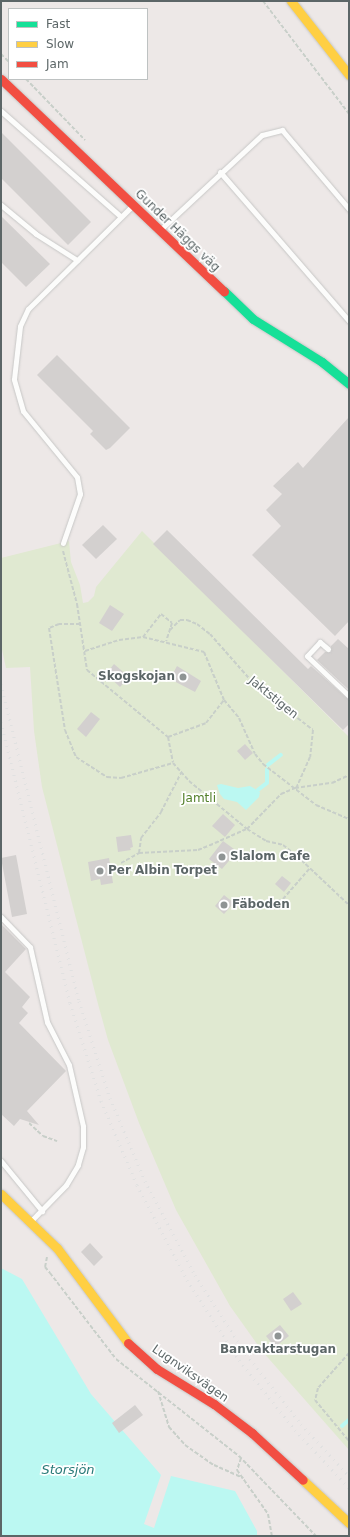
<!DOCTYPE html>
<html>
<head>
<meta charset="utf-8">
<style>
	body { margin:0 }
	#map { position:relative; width:350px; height:1537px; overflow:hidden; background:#ede8e7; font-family:"DejaVu Sans",sans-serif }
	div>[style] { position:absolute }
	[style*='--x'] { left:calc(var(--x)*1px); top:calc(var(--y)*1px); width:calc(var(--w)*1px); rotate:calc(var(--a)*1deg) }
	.green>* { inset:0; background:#e0e9d1 }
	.water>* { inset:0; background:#bbf8f2 }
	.stream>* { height:3.5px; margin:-1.75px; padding:0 1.75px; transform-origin:1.75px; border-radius:1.75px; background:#bbf8f2 }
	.building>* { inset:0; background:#d3d0cf }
	.path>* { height:2px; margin-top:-1px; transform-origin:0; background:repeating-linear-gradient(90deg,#c8cfc9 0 4px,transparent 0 6px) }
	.roads { filter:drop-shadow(0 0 1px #c7c7c6) drop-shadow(0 0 1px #c7c7c6) }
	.lane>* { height:5px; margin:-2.5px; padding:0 2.5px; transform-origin:2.5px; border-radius:2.5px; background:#fcfcfb }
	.fast>* { height:9px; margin:-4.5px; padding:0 4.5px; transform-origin:4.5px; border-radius:4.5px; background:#16e098 }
	.slow>* { height:9px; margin:-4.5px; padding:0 4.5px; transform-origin:4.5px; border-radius:4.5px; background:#ffcf43 }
	.jam>* { height:9px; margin:-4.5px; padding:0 4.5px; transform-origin:4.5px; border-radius:4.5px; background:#f24e42 }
	.rail>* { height:3px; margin-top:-1.5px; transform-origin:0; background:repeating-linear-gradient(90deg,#e1e1e1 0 1px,transparent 0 6px) }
	.dots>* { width:11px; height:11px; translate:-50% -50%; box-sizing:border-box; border:2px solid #fff; border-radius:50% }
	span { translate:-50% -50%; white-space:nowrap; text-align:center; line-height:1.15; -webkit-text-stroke:3.5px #fff; paint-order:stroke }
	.street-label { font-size:12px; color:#5c6667 }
	.poi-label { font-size:12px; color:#5c6667; font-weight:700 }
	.right { translate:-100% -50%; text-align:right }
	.left { translate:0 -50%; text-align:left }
	.park-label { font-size:12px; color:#53802a }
	.water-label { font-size:13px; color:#287a78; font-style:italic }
	.frame { position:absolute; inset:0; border:2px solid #5c6667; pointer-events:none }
	.legend { position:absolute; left:8px; top:8px; width:140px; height:72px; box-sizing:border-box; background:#fff; border:1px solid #bec2c2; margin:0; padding:5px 7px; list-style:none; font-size:12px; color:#5c6667 }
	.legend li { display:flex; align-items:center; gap:8px; height:20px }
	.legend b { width:20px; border:1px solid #bec2c2 }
</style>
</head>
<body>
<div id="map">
	<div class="green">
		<i style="clip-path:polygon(142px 531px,349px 737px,349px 1450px,262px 1351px,230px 1306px,176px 1210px,139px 1123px,108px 1040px,98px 1004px,42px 787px,34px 731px,30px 667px,6px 668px,1px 645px,1px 558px,69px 541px,71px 562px,80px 585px,83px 603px,88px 602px,94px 596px,96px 587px)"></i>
	</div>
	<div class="water">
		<i style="clip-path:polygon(221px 784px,238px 788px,250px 786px,260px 792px,259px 797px,246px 810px,237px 802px,224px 799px,220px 794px,217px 785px)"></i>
		<i style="clip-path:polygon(1px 1268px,22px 1279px,91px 1394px,161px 1475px,144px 1524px,154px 1528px,171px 1476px,235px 1491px,257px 1531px,257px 1536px,1px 1536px)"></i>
	</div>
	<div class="stream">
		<i style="--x:268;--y:765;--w:16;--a:-38"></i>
		<i style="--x:258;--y:790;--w:11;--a:-38"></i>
		<i style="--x:267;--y:783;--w:13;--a:-90"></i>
		<i style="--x:342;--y:1426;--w:9;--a:-41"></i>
	</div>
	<div class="building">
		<i style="clip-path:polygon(1px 132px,91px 222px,68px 245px,1px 178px)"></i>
		<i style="clip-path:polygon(1px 216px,50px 264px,26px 287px,1px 262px)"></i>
		<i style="clip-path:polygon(57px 355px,130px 428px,110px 448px,106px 450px,90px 434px,93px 431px,37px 375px)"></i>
		<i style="clip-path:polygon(349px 417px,349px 621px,335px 636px,252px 555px,281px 526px,266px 510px,282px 494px,273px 486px,298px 462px,303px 468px)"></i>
		<i style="clip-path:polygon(103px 525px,117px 539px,96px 559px,82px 545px)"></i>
		<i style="clip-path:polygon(167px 530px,308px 669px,311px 666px,349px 700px,349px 724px,343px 730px,153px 544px)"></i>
		<i style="clip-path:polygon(110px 605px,124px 614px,112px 631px,99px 623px)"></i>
		<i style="clip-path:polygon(338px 639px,349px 649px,349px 690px,317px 660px,325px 652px,331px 652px,331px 646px)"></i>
		<i style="clip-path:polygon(114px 664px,129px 677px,120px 687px,106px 674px)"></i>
		<i style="clip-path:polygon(177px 666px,201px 681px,195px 692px,170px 679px)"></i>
		<i style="clip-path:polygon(91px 712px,100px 719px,86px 737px,77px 729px)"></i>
		<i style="clip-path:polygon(245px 744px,253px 753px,245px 760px,237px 751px)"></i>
		<i style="clip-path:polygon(223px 814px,235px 825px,225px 837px,212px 826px)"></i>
		<i style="clip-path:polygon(131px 835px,133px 847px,130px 848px,131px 850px,118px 852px,116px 837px)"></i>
		<i style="clip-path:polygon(223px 841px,234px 849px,231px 852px,234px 855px,222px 869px,209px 859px)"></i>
		<i style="clip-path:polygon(16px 855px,27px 914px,12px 917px,1px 858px)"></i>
		<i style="clip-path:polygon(109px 858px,113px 883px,101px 885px,100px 879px,91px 881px,88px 862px)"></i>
		<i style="clip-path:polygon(282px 876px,291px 883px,284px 892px,275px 884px)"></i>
		<i style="clip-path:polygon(224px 895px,234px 903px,224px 914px,215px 906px)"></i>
		<i style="clip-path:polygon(1px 924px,26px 949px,5px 972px,30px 997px,22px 1007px,28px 1013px,19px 1023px,66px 1071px,27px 1111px,39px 1125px,20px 1119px,14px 1126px,1px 1114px)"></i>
		<i style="clip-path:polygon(90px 1243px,103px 1257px,94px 1266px,81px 1252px)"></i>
		<i style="clip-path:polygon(293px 1292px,302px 1304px,291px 1311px,283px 1299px)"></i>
		<i style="clip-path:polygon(280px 1325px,289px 1336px,275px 1347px,266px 1336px)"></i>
		<i style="clip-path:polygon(135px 1405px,143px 1415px,119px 1433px,112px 1423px)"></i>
	</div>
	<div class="path">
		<i style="--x:263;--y:1;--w:142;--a:52.7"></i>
		<i style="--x:1;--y:54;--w:11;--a:45"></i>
		<i style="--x:26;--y:79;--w:85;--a:46"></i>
		<i style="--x:63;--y:551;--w:55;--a:75.2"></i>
		<i style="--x:77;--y:604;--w:67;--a:81.4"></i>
		<i style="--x:87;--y:670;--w:105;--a:39.6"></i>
		<i style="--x:168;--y:737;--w:26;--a:79"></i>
		<i style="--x:173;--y:763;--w:24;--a:48"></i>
		<i style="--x:189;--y:781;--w:75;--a:39.6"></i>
		<i style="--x:247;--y:829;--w:22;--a:32"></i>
		<i style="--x:266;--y:841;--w:17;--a:13"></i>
		<i style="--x:283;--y:845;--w:18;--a:38"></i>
		<i style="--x:297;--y:856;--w:71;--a:43.3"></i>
		<i style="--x:80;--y:624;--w:21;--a:180"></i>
		<i style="--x:59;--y:624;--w:11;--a:158"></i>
		<i style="--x:49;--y:628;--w:103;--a:81.1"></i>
		<i style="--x:65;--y:730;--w:29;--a:68"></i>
		<i style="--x:76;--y:757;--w:37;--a:33"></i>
		<i style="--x:107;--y:777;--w:14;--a:4"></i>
		<i style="--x:121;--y:778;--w:54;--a:-16.1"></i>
		<i style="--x:170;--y:630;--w:14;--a:-45"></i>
		<i style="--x:180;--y:620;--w:7;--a:0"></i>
		<i style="--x:187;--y:620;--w:11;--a:22"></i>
		<i style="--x:197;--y:624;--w:16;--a:38"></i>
		<i style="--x:210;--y:634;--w:68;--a:48.6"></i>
		<i style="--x:255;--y:685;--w:73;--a:37.8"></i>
		<i style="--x:313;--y:730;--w:27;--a:96"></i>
		<i style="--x:310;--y:757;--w:34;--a:114"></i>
		<i style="--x:143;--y:637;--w:29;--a:-52"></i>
		<i style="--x:161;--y:614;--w:14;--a:39"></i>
		<i style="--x:172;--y:623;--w:19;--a:108"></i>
		<i style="--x:85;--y:651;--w:36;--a:-18"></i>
		<i style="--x:119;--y:640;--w:24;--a:-7"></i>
		<i style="--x:143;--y:637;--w:63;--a:13.8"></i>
		<i style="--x:204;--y:652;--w:52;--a:67.4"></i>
		<i style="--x:224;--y:700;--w:23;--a:50"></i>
		<i style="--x:239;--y:718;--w:39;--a:66"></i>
		<i style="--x:255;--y:754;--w:13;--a:51"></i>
		<i style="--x:263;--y:764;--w:67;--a:37.7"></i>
		<i style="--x:316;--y:805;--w:36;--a:23"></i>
		<i style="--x:168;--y:737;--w:40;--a:-20.2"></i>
		<i style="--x:206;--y:723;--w:29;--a:-52"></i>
		<i style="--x:139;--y:853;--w:15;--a:-82"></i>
		<i style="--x:141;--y:838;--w:33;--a:-52"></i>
		<i style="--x:161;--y:812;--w:44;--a:-62.9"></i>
		<i style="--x:121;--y:863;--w:21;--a:-29"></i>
		<i style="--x:139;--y:853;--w:59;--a:-2.9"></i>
		<i style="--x:198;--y:850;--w:18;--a:-22"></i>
		<i style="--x:215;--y:843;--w:35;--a:-24"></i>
		<i style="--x:247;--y:829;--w:49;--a:-45.8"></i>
		<i style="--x:281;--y:794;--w:15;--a:-23"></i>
		<i style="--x:295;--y:788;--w:37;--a:-8"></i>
		<i style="--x:332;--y:783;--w:19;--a:-25"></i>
		<i style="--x:266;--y:905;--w:18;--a:-19"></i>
		<i style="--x:283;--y:899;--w:40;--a:-49"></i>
		<i style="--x:29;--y:1123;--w:19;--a:43"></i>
		<i style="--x:43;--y:1136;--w:15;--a:20"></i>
		<i style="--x:47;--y:1257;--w:10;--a:101"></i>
		<i style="--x:45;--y:1267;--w:8;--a:50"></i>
		<i style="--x:50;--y:1273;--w:108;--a:52.5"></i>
		<i style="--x:116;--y:1359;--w:157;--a:38.3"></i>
		<i style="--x:239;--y:1456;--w:111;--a:46.1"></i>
		<i style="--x:349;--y:1353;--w:47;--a:131.5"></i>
		<i style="--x:318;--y:1388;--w:12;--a:104"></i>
		<i style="--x:315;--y:1400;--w:53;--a:50.3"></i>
		<i style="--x:158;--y:1391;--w:38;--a:73"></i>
		<i style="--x:169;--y:1427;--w:24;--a:48"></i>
		<i style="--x:185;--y:1445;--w:35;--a:35"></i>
		<i style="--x:214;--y:1465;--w:32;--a:24"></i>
		<i style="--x:241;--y:1458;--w:13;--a:108"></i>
		<i style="--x:237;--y:1470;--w:54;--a:54.8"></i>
		<i style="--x:268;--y:1514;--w:22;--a:80"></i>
	</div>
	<div class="roads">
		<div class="lane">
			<i style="--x:1;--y:111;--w:159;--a:41.4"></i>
			<i style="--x:220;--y:172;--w:197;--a:49.1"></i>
			<i style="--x:1;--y:205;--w:45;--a:39.6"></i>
			<i style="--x:36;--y:234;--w:49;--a:32.4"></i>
			<i style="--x:160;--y:230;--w:139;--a:-43"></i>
			<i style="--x:262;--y:135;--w:21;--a:-14"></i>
			<i style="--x:282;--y:130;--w:104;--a:49.7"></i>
			<i style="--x:63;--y:543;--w:52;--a:-70.9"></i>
			<i style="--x:80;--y:494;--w:17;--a:-100"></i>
			<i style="--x:77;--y:477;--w:85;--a:-129.3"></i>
			<i style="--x:23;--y:411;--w:33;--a:-106"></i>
			<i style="--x:14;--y:379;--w:53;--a:-83.5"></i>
			<i style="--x:20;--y:326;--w:19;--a:-65"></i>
			<i style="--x:28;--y:309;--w:148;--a:-44.7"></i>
			<i style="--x:328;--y:649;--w:11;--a:-139"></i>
			<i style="--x:320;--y:642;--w:19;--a:133"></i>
			<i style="--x:307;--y:656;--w:58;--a:43.6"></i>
			<i style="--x:1;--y:917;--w:42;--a:46"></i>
			<i style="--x:30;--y:947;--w:77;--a:77.2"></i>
			<i style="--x:47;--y:1022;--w:48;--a:62.9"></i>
			<i style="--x:69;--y:1065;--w:63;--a:77.1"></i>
			<i style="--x:83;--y:1126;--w:21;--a:90"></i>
			<i style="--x:83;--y:1147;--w:19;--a:106"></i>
			<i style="--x:78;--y:1165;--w:23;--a:121"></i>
			<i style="--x:66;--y:1185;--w:50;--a:134.2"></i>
			<i style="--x:1;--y:1161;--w:65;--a:50.6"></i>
		</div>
		<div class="fast">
			<i style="--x:224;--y:291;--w:40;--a:44"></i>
			<i style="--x:253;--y:319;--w:81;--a:31.9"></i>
			<i style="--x:322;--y:362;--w:35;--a:39"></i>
		</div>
		<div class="slow">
			<i style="--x:291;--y:1;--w:94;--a:51.9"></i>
			<i style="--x:1;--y:1194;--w:78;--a:44"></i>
			<i style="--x:57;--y:1248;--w:119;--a:53.2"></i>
			<i style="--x:303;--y:1480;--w:63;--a:43.1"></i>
		</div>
		<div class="jam">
			<i style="--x:1;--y:79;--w:308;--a:43.6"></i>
			<i style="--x:128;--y:1343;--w:39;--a:42"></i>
			<i style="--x:157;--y:1369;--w:67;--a:31.6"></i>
			<i style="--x:214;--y:1404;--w:48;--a:37.3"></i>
			<i style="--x:252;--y:1433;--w:69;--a:42.7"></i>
		</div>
	</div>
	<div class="rail">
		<i style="--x:1;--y:684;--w:326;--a:76.2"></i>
		<i style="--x:79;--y:1001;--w:102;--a:72.3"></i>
		<i style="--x:110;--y:1098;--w:90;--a:67.1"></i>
		<i style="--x:145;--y:1181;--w:106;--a:62"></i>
		<i style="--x:195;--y:1275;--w:94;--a:57.2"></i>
		<i style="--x:246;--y:1354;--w:89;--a:51.8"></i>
		<i style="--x:301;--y:1424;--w:71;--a:47.3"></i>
		<i style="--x:1;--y:722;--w:289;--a:76.2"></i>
		<i style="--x:70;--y:1003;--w:103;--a:72.4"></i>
		<i style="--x:101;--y:1101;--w:91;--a:66.8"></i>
		<i style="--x:137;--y:1185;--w:107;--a:62.2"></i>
		<i style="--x:187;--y:1280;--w:95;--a:57"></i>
		<i style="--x:239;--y:1360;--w:90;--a:51.3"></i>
		<i style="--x:295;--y:1430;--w:79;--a:47"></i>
	</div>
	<div class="dots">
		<i style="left:183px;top:677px;background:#8f9494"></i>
		<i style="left:222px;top:857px;background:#8f9494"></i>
		<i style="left:100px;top:871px;background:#8f9494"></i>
		<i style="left:224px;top:905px;background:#8f9494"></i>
		<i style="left:278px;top:1336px;background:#8f9494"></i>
	</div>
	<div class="street-label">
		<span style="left:177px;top:231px;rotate:44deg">Gunder Häggs väg</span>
		<span style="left:273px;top:698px;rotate:39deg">Jaktstigen</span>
		<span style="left:190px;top:1374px;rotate:35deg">Lugnviksvägen</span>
	</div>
	<div class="poi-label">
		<span class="right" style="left:175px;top:677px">Skogskojan</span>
		<span class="left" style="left:230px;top:857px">Slalom Cafe</span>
		<span class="left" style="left:108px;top:871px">Per Albin Torpet</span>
		<span class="left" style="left:232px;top:905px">Fäboden</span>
		<span style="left:278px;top:1350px">Banvaktarstugan</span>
	</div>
	<div class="park-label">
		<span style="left:199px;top:799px">Jamtli</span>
	</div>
	<div class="water-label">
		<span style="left:68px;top:1470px">Storsjön</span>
	</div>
	<div class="frame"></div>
	<ul class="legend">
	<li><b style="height:5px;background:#16e098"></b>Fast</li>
	<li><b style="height:5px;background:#ffcf43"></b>Slow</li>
	<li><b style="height:5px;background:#f24e42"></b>Jam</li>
	</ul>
</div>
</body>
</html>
